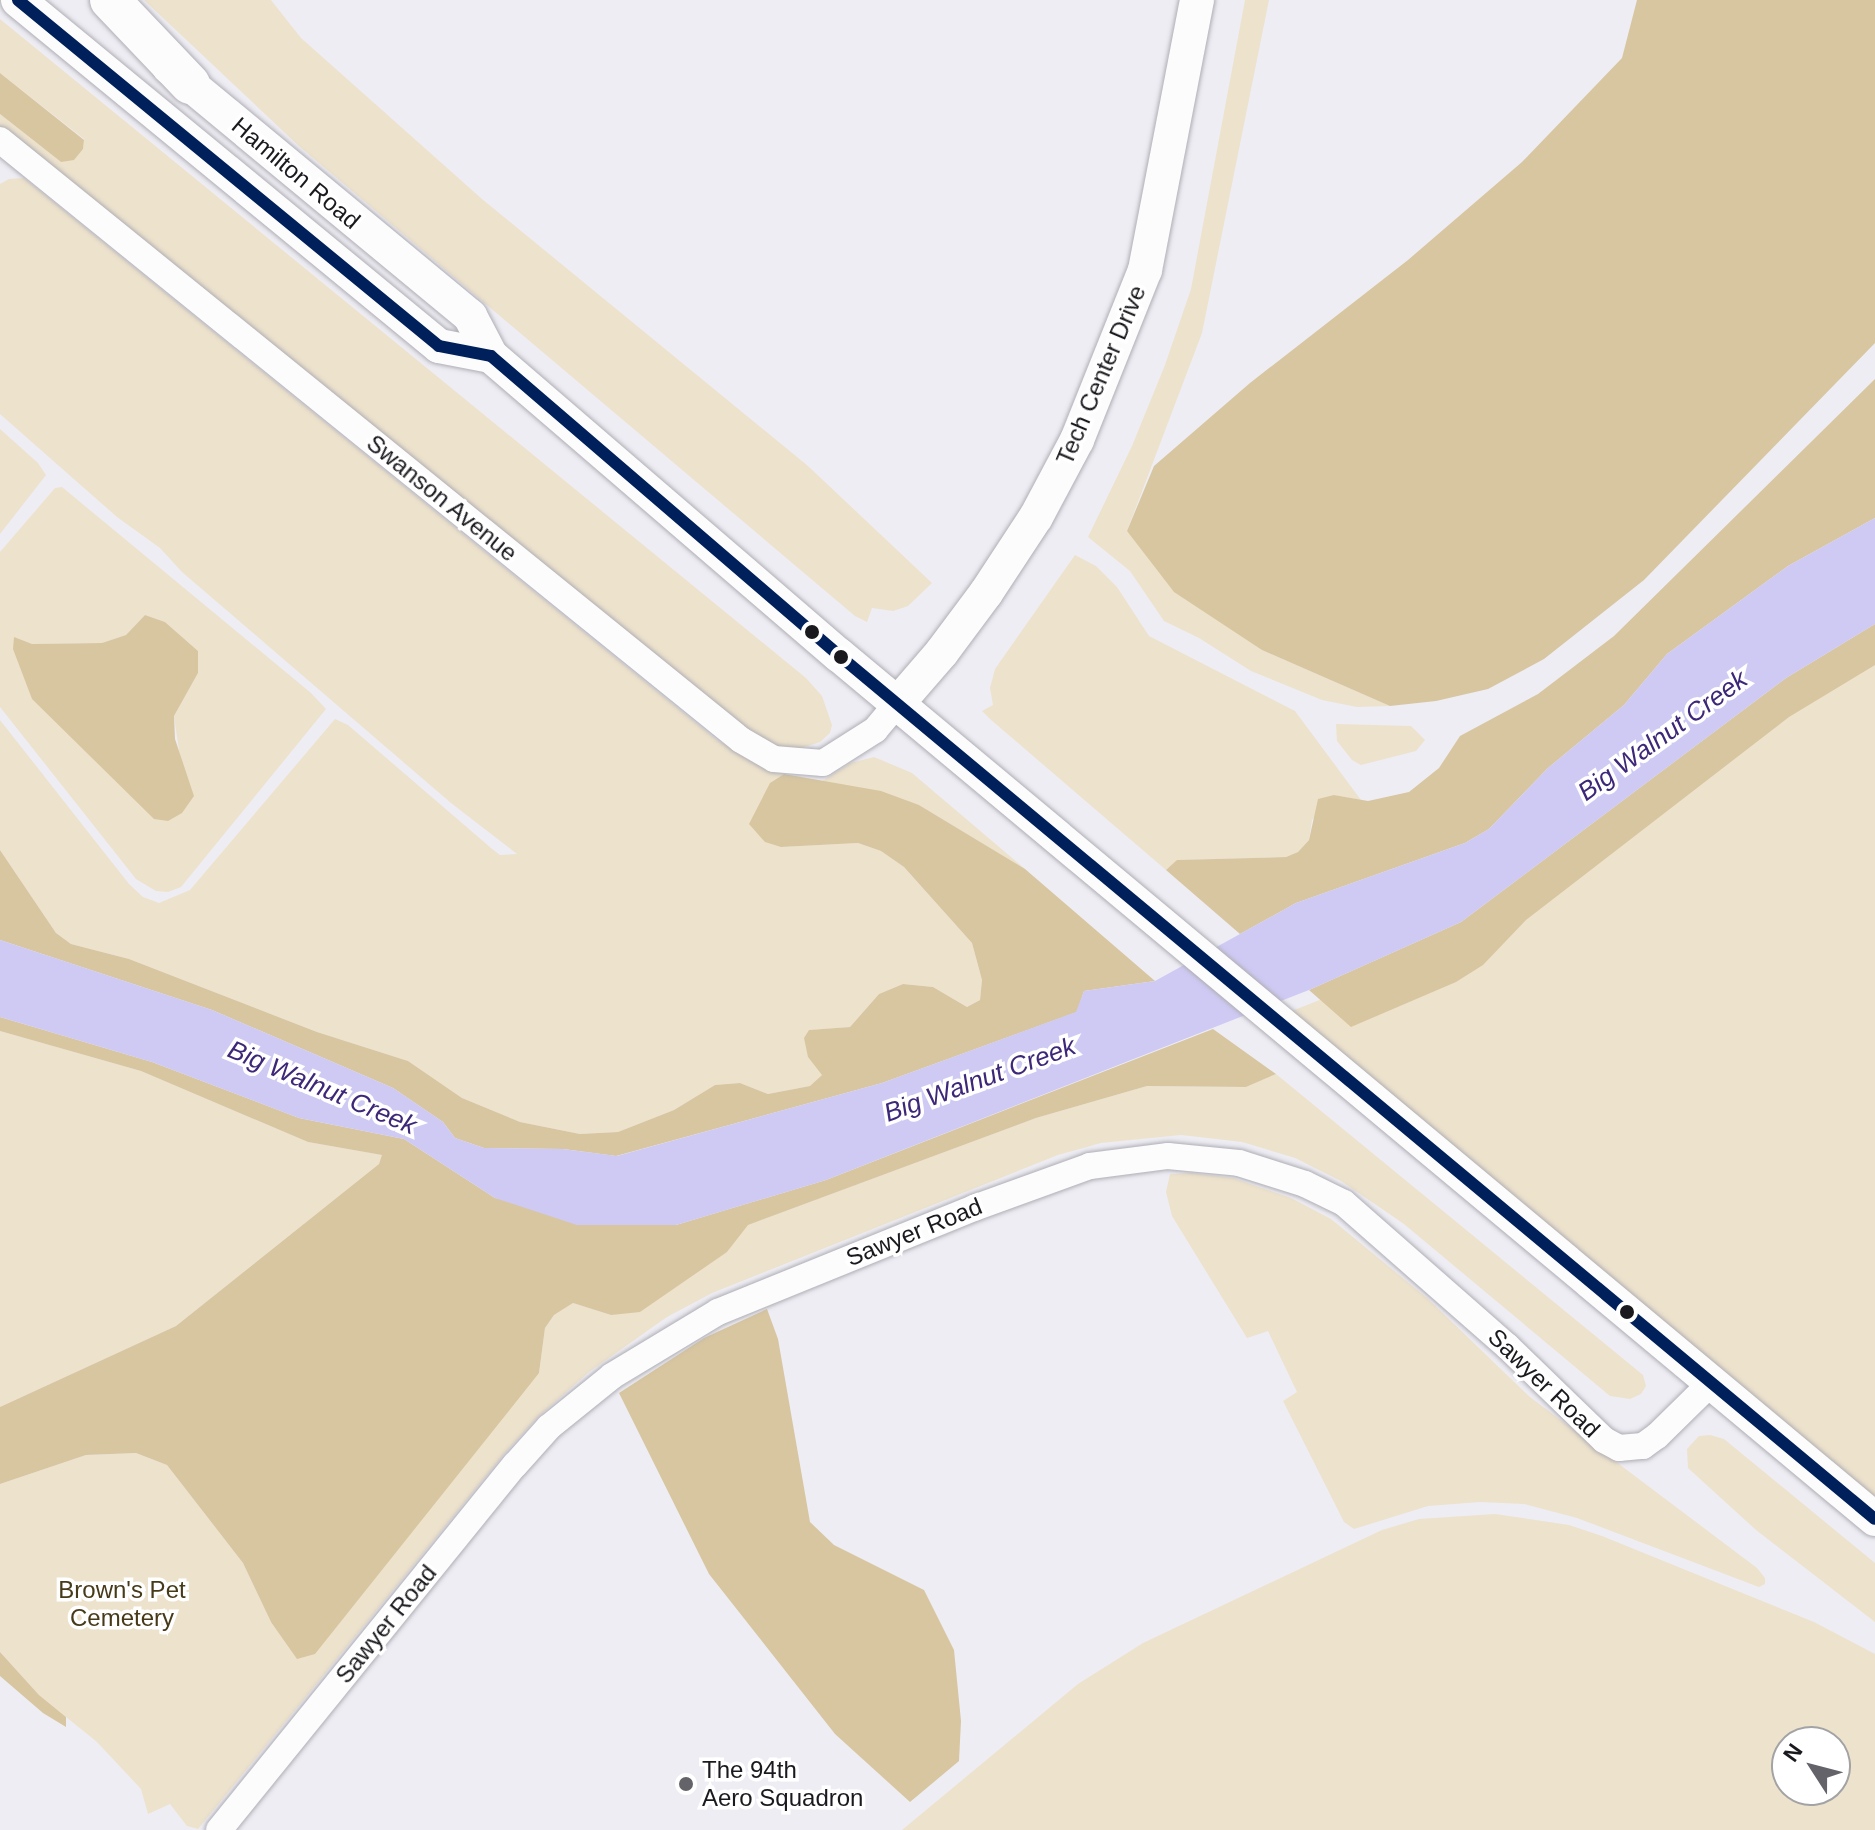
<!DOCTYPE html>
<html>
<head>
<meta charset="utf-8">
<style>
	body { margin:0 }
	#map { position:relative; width:1875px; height:1830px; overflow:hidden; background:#eeedf4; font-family:Arial,sans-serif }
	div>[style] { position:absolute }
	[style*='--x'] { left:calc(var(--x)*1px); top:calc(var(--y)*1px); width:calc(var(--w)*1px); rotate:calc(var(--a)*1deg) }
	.green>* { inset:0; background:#ede2cc }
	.forest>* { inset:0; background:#d8c6a0 }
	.water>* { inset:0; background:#cfcaf4 }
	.roads { filter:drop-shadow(0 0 2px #afaeb4) drop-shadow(0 0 2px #afaeb4) }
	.minor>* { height:26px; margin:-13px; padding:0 13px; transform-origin:13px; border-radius:13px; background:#fcfcfd }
	.major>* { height:34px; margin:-17px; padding:0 17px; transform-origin:17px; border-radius:17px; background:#fcfcfd }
	.highway>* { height:40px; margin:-20px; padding:0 20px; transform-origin:20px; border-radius:20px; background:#fcfcfd }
	.bus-1>* { height:12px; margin:-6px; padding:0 6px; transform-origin:6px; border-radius:6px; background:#00205b }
	.dots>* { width:22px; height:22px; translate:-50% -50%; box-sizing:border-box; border:4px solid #fff; border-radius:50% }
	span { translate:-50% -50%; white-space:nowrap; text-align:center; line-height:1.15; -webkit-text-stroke:7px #fff; paint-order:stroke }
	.street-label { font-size:24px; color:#1a191e }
	.park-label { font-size:24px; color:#473a19 }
	.poi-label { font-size:24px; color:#1a191e }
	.left { translate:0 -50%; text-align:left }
	.water-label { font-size:26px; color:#3d2778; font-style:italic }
	.north { position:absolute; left:1771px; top:1726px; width:80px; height:80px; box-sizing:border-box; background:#fff; border:2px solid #a3a3a5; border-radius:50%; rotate:306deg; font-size:22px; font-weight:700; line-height:32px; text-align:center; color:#1a191e }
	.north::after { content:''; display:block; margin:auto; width:28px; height:36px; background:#646369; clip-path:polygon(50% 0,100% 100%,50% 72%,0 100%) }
</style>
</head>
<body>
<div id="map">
	<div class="green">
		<i style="clip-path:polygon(144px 0,271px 0,301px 38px,482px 199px,808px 466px,932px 583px,908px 606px,893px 611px,872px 608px,867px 622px,855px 616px,300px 147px)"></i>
		<i style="clip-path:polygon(1245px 0,1269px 0,1202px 333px,1127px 531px,1262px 650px,1390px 706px,1357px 707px,1322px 700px,1251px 671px,1199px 638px,1164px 621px,1130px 571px,1088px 537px,1132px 446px,1165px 365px,1191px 289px)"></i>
		<i style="clip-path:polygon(0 19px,806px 678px,822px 696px,832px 725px,830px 733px,820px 742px,801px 748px,775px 748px,755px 739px,0 129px,0 114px,61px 162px,83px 149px,84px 139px,0 73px)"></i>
		<i style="clip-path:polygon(24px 178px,717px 740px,754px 763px,784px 774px,770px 783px,781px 847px,858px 843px,881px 851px,904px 867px,972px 943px,982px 980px,980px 1000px,967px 1007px,933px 987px,903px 984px,879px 994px,850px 1027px,809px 1030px,822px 1075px,810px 1086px,768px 1094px,740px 1083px,715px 1085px,674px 1110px,618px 1132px,580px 1134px,520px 1122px,462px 1098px,408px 1061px,317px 1032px,129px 959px,71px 944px,56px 933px,0 850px,0 720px,129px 884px,143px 897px,159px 903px,190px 890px,335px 719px,348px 725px,491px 848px,500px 855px,517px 854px,451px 803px,182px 572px,160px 548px,117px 517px,0 414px,0 184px,9px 179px)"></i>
		<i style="clip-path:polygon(0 429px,38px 463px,46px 475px,0 534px)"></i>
		<i style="clip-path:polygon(evenodd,62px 487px,311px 693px,326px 709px,181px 887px,168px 892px,156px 891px,136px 879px,0 707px,0 552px,55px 488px,62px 487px,145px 615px,165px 622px,198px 651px,198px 673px,174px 716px,181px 764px,32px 699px,24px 673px,32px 644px,102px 643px,126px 635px,145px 615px)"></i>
		<i style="clip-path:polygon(1075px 555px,1096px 566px,1117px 587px,1149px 636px,1295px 711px,1361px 800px,1334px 795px,1312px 820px,1309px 840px,1298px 852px,1286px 857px,1178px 860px,1166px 870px,990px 719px,982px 711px,993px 705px,990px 688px,995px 669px)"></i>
		<i style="clip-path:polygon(1875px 650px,1875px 1519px,1274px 1018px,1459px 945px)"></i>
		<i style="clip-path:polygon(1336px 724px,1411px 726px,1425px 740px,1416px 751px,1361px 765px,1352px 760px,1337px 741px)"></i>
		<i style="clip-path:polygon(874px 757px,912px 773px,1025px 869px,919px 805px,822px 781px,851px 763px)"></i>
		<i style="clip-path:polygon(0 1031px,141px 1071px,308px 1142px,383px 1155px,379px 1164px,176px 1326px,0 1407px)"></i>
		<i style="clip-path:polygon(1276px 1074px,1643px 1375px,1646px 1386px,1641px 1394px,1630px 1399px,1610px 1396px,1404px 1224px,1341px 1181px,1295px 1158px,1242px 1142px,1181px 1135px,1101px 1143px,1058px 1155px,712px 1293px,667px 1317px,589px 1372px,537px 1418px,505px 1453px,198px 1829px,187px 1826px,170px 1804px,148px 1814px,141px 1789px,97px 1742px,39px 1695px,0 1652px,0 1484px,86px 1455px,136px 1453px,167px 1465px,243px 1563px,271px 1622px,539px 1373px,545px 1328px,554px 1315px,573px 1303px,611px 1315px,727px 1252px,747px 1225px,1036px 1118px,1147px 1086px,1246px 1087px)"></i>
		<i style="clip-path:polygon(1191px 1173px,1233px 1178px,1291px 1198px,1331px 1219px,1427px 1298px,1530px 1397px,1757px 1568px,1765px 1578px,1765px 1584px,1759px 1587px,1577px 1518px,1524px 1504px,1480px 1502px,1428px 1506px,1354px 1529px,1344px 1522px,1283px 1401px,1297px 1392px,1268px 1331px,1247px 1338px,1172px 1216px,1166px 1192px,1170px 1174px)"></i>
		<i style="clip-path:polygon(1710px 1435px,1724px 1439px,1875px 1563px,1875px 1622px,1756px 1530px,1688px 1468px,1687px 1449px,1699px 1436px)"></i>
		<i style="clip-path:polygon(evenodd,1495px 1514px,1569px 1525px,1602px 1536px,1814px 1622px,1875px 1654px,1875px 1830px,902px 1830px,1078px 1684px,1143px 1643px,1382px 1530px,1419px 1519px,1495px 1514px,1835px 1742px,1835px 1790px,1787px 1790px,1787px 1742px,1835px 1742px)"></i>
	</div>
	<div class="forest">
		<i style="clip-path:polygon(1637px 0,1875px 0,1875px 343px,1644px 580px,1544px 659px,1488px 689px,1436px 701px,1390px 706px,1262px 650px,1174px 592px,1127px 531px,1154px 466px,1250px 383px,1408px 260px,1522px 162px,1622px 58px)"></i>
		<i style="clip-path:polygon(0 73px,84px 140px,83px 149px,74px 160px,61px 162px,0 114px)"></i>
		<i style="clip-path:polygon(1875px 379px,1875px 518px,1788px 566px,1667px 654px,1624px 705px,1548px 768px,1489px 829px,1465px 843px,1296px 903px,1240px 934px,1166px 870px,1177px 860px,1286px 857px,1298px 852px,1309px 840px,1318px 799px,1334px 795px,1368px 801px,1409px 792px,1439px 768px,1460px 736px,1538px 694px,1614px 636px)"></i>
		<i style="clip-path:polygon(145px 615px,165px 622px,198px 651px,198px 673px,174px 716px,175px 739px,194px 796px,182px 813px,168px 821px,154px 819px,32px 699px,13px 649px,14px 637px,32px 644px,102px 643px,126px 635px)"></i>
		<i style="clip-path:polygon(1875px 624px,1875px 665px,1789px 717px,1526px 920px,1483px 965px,1456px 982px,1351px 1027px,1309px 990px,1461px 922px,1786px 678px)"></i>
		<i style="clip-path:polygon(784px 774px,881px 791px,919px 805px,1025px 869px,1155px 981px,1084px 991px,1077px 1012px,882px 1083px,616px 1156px,563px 1149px,484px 1148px,455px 1138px,443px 1122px,393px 1088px,212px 1010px,0 940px,0 850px,56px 933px,71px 944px,129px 959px,317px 1032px,408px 1061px,462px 1098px,520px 1122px,580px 1134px,618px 1132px,674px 1110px,715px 1085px,740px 1083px,768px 1094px,810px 1086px,822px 1075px,808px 1057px,804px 1038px,809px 1030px,850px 1027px,879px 994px,903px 984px,933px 987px,967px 1007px,980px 1000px,982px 980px,972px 943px,904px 867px,881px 851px,858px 843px,781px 847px,765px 842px,749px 824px,770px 783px)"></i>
		<i style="clip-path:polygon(0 1017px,152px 1062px,299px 1118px,404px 1139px,495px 1198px,676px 1225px,826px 1180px,1213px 1029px,1276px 1074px,1246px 1087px,1147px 1086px,1036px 1118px,748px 1225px,727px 1252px,640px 1312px,611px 1315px,573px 1303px,554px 1315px,545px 1328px,539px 1373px,315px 1654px,297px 1659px,271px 1622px,243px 1563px,167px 1465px,136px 1453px,86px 1455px,0 1484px,0 1407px,176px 1326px,379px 1164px,382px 1155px,308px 1142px,141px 1071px,0 1031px)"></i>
		<i style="clip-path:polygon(767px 1309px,778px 1339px,810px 1522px,834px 1545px,924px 1590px,954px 1650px,961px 1721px,959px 1761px,910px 1802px,835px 1734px,709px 1574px,619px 1393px,704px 1338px)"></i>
		<i style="clip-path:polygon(0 1652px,39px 1695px,66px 1717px,66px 1727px,43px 1713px,0 1676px)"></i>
	</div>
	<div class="water">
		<i style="clip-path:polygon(1875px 518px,1875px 624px,1786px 678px,1461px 922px,1309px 990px,826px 1180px,676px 1225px,577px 1225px,495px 1198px,404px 1139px,299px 1118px,152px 1062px,0 1017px,0 940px,212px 1010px,393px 1088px,443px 1122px,455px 1138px,484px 1148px,563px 1149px,617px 1156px,882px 1083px,978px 1048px,1076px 1012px,1084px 991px,1155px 981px,1296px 903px,1465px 843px,1489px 829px,1548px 768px,1624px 705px,1667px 654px,1788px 566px)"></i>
	</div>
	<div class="roads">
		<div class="minor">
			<i style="--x:0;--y:140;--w:953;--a:39"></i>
			<i style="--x:741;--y:740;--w:38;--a:30"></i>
			<i style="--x:774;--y:759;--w:49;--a:4.7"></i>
			<i style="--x:823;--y:763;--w:62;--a:-32.4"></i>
			<i style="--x:875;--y:730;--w:35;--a:-50"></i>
			<i style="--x:219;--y:1830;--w:470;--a:-51"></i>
			<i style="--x:515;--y:1465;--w:51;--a:-48.2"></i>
			<i style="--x:549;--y:1427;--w:81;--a:-39"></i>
			<i style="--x:612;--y:1376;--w:124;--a:-31.1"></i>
			<i style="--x:718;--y:1312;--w:276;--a:-22.1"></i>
			<i style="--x:974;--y:1208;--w:123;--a:-19.9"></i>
			<i style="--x:1090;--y:1166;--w:79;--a:-7.3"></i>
			<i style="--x:1168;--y:1156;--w:71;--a:5.6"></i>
			<i style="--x:1239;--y:1163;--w:69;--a:17.7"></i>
			<i style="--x:1305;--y:1184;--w:43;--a:26"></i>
			<i style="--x:1344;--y:1203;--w:217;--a:41.3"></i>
			<i style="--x:1507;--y:1346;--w:135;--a:44.1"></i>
			<i style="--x:1604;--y:1440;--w:17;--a:28"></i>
			<i style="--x:1619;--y:1448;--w:24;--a:-5"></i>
			<i style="--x:1643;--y:1446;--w:17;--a:-36"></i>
			<i style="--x:1657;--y:1436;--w:76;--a:-44.5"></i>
		</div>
		<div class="major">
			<i style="--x:18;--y:0;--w:545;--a:39.42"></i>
			<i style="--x:439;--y:346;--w:53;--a:10.9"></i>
			<i style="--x:169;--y:67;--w:391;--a:39.6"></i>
			<i style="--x:470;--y:316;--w:45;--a:62.3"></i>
			<i style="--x:491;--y:356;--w:459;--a:40.7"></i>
			<i style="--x:839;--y:655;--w:1349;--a:39.83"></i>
			<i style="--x:898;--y:703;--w:67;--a:-49.2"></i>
			<i style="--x:942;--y:652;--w:74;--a:-53.3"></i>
			<i style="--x:986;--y:593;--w:91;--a:-56.7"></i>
			<i style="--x:1036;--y:517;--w:87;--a:-62"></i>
			<i style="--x:1077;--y:440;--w:183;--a:-68.2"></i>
			<i style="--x:1145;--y:270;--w:275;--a:-79.1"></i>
		</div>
		<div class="highway">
			<i style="--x:110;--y:0;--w:116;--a:46.4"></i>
		</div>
	</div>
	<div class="bus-1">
		<i style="--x:18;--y:0;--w:545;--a:39.42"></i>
		<i style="--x:439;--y:346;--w:53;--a:10.9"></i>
		<i style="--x:491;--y:356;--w:469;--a:40.7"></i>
		<i style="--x:847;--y:662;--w:1338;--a:39.82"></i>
	</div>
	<div class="dots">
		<i style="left:812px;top:632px;background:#1a191e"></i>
		<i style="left:841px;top:657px;background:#1a191e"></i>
		<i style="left:1627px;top:1312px;background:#1a191e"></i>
		<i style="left:686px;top:1784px;background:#646369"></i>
	</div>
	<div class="street-label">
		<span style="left:296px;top:173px;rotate:40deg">Hamilton Road</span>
		<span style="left:1101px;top:375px;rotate:-67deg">Tech Center Drive</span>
		<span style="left:442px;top:498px;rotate:39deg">Swanson Avenue</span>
		<span style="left:914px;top:1232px;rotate:-22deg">Sawyer Road</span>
		<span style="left:1544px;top:1383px;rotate:44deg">Sawyer Road</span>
		<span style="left:386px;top:1624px;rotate:-51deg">Sawyer Road</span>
	</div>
	<div class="park-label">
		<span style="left:122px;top:1604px">Brown's Pet<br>Cemetery</span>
	</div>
	<div class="poi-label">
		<span class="left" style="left:702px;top:1784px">The 94th<br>Aero Squadron</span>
	</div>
	<div class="water-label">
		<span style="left:1663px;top:736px;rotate:-36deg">Big Walnut Creek</span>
		<span style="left:980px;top:1080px;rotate:-20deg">Big Walnut Creek</span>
		<span style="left:322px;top:1088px;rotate:23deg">Big Walnut Creek</span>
	</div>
	<div class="north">N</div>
</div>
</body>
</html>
